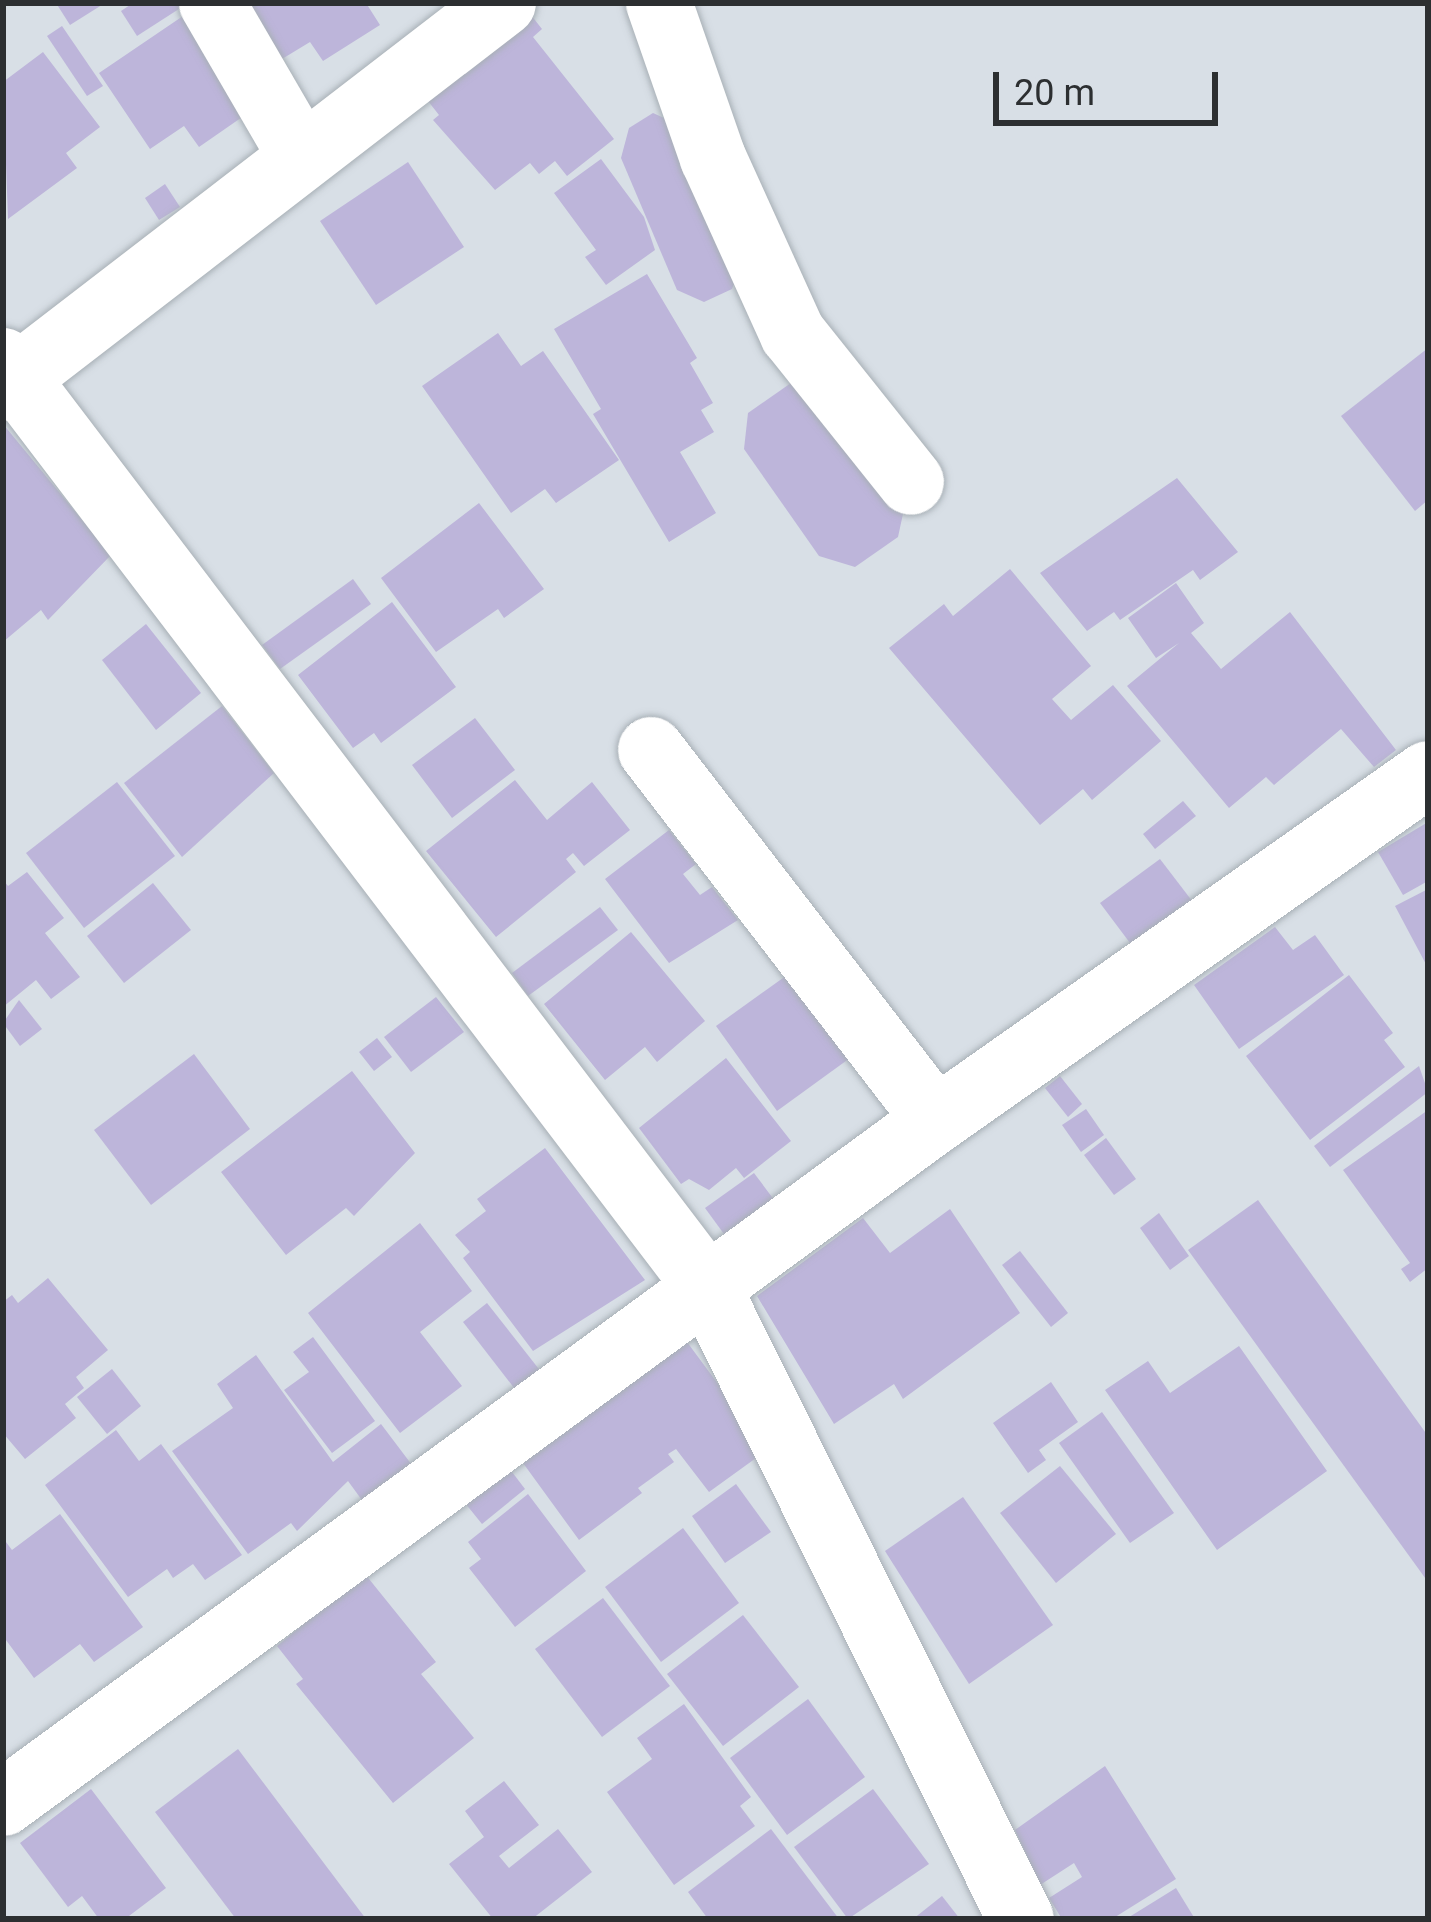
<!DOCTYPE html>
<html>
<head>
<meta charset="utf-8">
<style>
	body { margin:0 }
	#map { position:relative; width:1431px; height:1922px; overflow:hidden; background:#d8dfe6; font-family:Roboto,sans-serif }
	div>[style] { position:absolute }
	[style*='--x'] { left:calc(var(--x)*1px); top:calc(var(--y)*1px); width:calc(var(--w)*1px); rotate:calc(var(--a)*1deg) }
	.building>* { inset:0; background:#bdb5da }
	.roads { filter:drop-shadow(0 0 3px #a8b0b6) drop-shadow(0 0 3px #a8b0b6) }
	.minor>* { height:66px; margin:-33px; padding:0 33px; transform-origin:33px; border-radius:33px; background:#fff }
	span { translate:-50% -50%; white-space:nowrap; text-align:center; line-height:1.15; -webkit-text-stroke:10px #d8dfe6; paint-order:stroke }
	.frame { position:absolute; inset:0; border:6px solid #2c2f31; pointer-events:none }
	.scale { position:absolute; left:993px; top:72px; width:225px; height:54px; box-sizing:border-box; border:6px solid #2c2f31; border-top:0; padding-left:15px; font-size:36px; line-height:42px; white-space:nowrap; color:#2c2f31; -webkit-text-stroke:9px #d8dfe6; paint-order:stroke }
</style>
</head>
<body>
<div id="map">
	<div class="building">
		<i style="clip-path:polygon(56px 3px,105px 3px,70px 25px)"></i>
		<i style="clip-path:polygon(133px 3px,180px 3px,182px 7px,137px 36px,121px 11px)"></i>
		<i style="clip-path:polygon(247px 3px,366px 3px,380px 25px,323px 61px,310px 42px,282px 59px)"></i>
		<i style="clip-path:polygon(523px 5px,542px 29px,533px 37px,614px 139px,567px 176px,555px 161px,539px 174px,530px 163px,495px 190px,433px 120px,439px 115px,417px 87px)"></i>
		<i style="clip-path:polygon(183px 16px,248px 113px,199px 147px,184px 126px,150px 149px,99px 73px)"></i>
		<i style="clip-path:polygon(62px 26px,103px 86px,87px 96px,47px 36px)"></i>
		<i style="clip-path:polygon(43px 52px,100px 127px,66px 153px,77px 168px,8px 219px,3px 82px)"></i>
		<i style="clip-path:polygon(653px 113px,684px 127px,742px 263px,732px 289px,704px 302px,677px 290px,621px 158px,629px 128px)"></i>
		<i style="clip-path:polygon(601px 159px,644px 217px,655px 250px,606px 285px,585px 257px,596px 250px,554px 193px)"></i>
		<i style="clip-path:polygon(408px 162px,464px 247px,376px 305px,320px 221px)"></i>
		<i style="clip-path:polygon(165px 184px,180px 207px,159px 220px,145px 198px)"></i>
		<i style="clip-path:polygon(647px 274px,697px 358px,690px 363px,713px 403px,701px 410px,714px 432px,680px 452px,716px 513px,669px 542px,593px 414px,601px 409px,554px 329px)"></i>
		<i style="clip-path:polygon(498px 333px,521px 366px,543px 351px,619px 460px,556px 503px,545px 489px,511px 513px,422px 386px)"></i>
		<i style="clip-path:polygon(1428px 348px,1428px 500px,1415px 511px,1341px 416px)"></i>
		<i style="clip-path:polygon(791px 383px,906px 500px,898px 537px,855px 567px,819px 556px,744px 449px,748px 413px)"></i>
		<i style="clip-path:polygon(3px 424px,111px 555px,48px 620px,41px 610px,3px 642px)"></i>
		<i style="clip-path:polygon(1177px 478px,1238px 552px,1200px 580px,1193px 570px,1120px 620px,1114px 612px,1087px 631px,1040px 573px)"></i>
		<i style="clip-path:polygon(479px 503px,544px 589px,504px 618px,498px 609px,436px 652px,381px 578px)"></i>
		<i style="clip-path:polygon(1010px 569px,1091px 666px,1052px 699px,1071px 720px,1113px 685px,1161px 741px,1092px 800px,1083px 789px,1040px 825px,889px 648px,944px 604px,953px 616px)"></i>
		<i style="clip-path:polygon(353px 579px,371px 604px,280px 669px,262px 645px)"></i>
		<i style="clip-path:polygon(1176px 583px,1204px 623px,1191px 633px,1221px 669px,1290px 612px,1396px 750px,1374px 767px,1341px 729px,1274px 785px,1266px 777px,1229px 808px,1127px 686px,1179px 643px,1156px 658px,1128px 618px)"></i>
		<i style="clip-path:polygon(392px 602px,456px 687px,381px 743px,374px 733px,353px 748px,298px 675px)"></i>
		<i style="clip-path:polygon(146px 624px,201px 693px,156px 730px,102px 660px)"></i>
		<i style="clip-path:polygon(222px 706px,274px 773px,182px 857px,124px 783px)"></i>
		<i style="clip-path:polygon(475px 718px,515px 770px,452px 818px,412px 765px)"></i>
		<i style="clip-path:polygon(515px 780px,547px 820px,592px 782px,630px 830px,584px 866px,573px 853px,566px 859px,576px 872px,496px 937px,426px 851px)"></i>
		<i style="clip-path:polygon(117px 782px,175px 856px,84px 928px,26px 853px)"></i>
		<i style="clip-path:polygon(1183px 801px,1196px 816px,1155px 849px,1143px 834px)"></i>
		<i style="clip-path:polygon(1428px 822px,1428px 881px,1403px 895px,1378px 852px)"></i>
		<i style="clip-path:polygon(669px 830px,696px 864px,683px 874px,700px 895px,712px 887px,738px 920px,669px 963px,605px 879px)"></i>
		<i style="clip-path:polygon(1160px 859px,1199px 910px,1139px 955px,1100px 903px)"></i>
		<i style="clip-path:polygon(27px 872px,64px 918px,45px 933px,80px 977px,51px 999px,36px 980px,3px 1007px,3px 880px,8px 886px)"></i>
		<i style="clip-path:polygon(153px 883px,191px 930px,124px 983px,87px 936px)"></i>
		<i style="clip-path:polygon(1428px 889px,1428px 968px,1395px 906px)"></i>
		<i style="clip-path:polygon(600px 907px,618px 930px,528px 996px,512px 973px)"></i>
		<i style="clip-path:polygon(1275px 927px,1293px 950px,1315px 935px,1344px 975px,1239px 1049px,1194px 985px)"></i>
		<i style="clip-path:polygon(631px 932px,705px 1021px,657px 1062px,645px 1047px,605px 1080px,544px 1004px)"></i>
		<i style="clip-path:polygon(790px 973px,850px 1058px,777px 1111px,716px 1026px)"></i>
		<i style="clip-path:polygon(1349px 975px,1393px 1033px,1384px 1040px,1405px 1067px,1310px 1140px,1246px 1056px)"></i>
		<i style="clip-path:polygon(436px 997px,464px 1032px,411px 1072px,384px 1037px)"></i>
		<i style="clip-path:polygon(19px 1000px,42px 1029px,20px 1046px,3px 1023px)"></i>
		<i style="clip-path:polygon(377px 1038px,392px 1057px,374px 1071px,359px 1052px)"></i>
		<i style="clip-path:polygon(194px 1054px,250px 1129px,151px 1205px,94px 1130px)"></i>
		<i style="clip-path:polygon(726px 1058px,791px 1141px,744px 1178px,736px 1168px,709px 1190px,689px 1179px,681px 1184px,639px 1128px)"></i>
		<i style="clip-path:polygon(1419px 1066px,1428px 1092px,1330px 1167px,1314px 1146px)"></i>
		<i style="clip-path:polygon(352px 1071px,415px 1153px,354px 1216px,346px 1208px,286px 1255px,221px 1172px)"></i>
		<i style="clip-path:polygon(1060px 1076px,1082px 1104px,1068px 1117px,1045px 1088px)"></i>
		<i style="clip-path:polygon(1086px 1109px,1104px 1135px,1081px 1152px,1062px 1125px)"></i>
		<i style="clip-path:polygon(1428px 1110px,1428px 1268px,1410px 1282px,1401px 1269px,1410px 1263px,1343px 1170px)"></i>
		<i style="clip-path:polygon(1106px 1138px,1136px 1179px,1114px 1195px,1084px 1155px)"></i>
		<i style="clip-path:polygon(545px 1148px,645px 1280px,533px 1351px,463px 1258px,470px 1252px,455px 1235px,486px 1211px,477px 1199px)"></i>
		<i style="clip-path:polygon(754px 1173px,781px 1209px,732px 1245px,705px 1208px)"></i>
		<i style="clip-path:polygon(1258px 1200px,1428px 1436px,1428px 1582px,1188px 1250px)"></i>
		<i style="clip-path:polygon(950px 1209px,1020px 1313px,903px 1399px,894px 1384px,834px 1424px,757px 1296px,863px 1218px,890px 1253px)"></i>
		<i style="clip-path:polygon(1159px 1213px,1189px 1256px,1170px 1270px,1140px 1228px)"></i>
		<i style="clip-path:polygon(420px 1223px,472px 1291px,420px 1332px,462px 1386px,400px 1433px,308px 1313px)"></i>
		<i style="clip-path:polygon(1020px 1251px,1068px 1313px,1051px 1327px,1002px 1265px)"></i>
		<i style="clip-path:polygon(48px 1278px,108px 1350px,76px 1377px,84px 1388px,65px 1404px,76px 1418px,25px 1459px,3px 1433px,3px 1302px,12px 1295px,18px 1303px)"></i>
		<i style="clip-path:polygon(487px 1303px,542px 1373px,518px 1393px,463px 1322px)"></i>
		<i style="clip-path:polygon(313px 1337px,375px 1421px,332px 1453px,284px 1390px,309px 1372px,293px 1352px)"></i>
		<i style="clip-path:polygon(687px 1342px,767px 1450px,709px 1492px,676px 1449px,668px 1454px,674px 1462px,638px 1488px,642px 1493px,579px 1540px,523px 1463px)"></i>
		<i style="clip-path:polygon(1239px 1346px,1327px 1471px,1217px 1550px,1105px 1390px,1148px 1361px,1170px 1393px)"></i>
		<i style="clip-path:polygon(256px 1355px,333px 1462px,381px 1424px,415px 1469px,367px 1507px,348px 1481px,297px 1531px,291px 1523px,248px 1554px,172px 1451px,233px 1408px,217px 1384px)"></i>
		<i style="clip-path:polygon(112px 1369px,141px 1406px,107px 1434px,77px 1397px)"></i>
		<i style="clip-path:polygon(1051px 1382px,1078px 1422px,1039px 1450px,1046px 1460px,1028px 1473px,993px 1423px)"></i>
		<i style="clip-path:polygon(1102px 1412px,1174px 1513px,1130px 1543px,1059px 1443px)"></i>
		<i style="clip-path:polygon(116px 1430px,139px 1461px,161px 1444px,242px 1555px,205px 1580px,193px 1564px,173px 1578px,167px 1569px,128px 1597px,45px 1485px)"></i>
		<i style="clip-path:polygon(1060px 1466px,1116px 1534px,1056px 1583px,1000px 1513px)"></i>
		<i style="clip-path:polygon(509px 1468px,525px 1489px,482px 1524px,465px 1503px)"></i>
		<i style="clip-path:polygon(736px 1484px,771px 1532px,725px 1563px,692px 1516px)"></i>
		<i style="clip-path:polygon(528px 1494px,586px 1571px,515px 1627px,469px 1568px,481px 1559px,468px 1542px)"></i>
		<i style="clip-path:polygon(963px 1497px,1053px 1625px,969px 1684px,885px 1551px)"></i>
		<i style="clip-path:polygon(60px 1514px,143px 1627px,94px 1662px,80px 1644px,34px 1678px,3px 1636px,3px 1538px,12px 1550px)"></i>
		<i style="clip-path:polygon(683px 1528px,739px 1603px,661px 1662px,605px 1587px)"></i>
		<i style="clip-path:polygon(365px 1574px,436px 1662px,421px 1674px,474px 1738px,393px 1803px,296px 1684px,303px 1679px,277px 1646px)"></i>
		<i style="clip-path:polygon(603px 1598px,670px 1686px,602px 1737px,535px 1649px)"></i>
		<i style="clip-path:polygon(743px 1615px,799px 1687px,723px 1746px,667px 1674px)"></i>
		<i style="clip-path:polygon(808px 1699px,865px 1777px,787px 1835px,730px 1758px)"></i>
		<i style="clip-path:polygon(684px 1704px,751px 1797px,740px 1806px,755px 1826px,674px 1885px,607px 1792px,652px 1759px,637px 1738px)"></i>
		<i style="clip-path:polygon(238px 1749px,366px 1919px,236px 1919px,155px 1812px)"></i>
		<i style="clip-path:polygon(1105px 1766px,1176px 1879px,1112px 1919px,1062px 1919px,1049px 1898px,1082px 1877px,1074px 1863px,1040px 1885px,1015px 1830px)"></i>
		<i style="clip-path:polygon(504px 1781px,539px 1825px,499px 1856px,509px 1868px,558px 1829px,592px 1872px,532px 1919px,493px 1919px,449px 1864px,484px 1837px,465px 1811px)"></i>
		<i style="clip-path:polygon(91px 1789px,166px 1888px,125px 1919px,99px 1919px,82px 1896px,68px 1907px,20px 1843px)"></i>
		<i style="clip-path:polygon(873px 1789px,929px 1864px,848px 1919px,794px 1847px)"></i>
		<i style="clip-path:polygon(771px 1829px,839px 1919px,708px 1919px,688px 1892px)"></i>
		<i style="clip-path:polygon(1176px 1888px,1195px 1919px,1126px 1919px)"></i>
		<i style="clip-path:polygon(942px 1896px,960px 1919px,913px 1919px)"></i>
	</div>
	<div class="roads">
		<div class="minor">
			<i style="--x:212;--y:3;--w:177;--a:59.8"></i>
			<i style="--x:659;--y:3;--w:164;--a:70.8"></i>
			<i style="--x:713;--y:158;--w:193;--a:65.6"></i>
			<i style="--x:793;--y:334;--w:189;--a:51.4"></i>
			<i style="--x:3;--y:361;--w:1165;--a:52.75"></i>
			<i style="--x:708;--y:1288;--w:704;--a:63.62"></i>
			<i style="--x:3;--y:388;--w:631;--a:-37.6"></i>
			<i style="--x:651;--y:750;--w:467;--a:52.4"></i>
			<i style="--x:3;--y:1803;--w:1156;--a:-36.21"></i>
			<i style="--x:936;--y:1120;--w:601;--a:-35.12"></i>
		</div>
	</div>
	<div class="frame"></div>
	<div class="scale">20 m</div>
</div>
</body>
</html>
